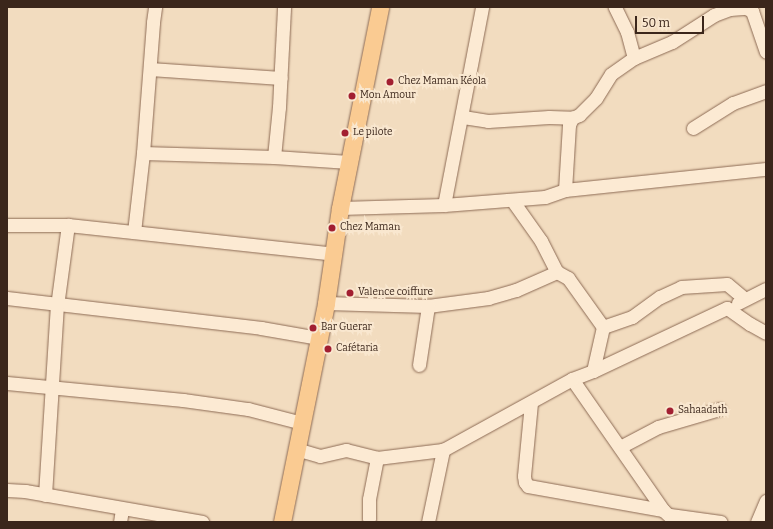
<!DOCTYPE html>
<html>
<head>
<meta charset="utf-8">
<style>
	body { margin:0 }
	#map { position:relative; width:773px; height:529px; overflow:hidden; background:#f2dcbf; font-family:Bitter,serif }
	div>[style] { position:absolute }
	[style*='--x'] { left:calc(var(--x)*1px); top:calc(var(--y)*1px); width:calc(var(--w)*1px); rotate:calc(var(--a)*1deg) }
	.roads { filter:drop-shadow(0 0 1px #8d6b55) drop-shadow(0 0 1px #8d6b55) }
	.minor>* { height:13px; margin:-6.5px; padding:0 6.5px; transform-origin:6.5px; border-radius:6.5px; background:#fcead3 }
	.major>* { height:17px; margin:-8.5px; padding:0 8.5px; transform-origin:8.5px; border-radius:8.5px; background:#facb92 }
	.dots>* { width:11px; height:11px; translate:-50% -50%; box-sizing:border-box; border:2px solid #f9e7cf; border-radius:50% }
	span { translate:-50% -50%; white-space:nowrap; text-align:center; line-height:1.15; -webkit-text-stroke:4px #f9e7cf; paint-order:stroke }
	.poi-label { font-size:10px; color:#3b261b }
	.left { translate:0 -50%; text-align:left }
	.frame { position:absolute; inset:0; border:8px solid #3b261b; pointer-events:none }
	.scale { position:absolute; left:635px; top:16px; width:69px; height:18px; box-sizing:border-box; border:2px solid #3b261b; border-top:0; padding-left:5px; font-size:12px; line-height:14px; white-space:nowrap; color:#3b261b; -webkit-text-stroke:3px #f9e7cf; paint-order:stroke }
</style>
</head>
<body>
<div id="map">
	<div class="roads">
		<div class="minor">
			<i style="--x:634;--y:58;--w:41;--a:-22.8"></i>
			<i style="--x:672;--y:42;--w:50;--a:-32.7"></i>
			<i style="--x:714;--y:15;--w:17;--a:-21"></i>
			<i style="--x:730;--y:9;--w:16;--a:-4"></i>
			<i style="--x:746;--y:8;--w:7;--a:27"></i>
			<i style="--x:752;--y:11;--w:43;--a:71.1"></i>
			<i style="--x:150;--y:69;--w:131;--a:3.9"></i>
			<i style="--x:463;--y:117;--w:25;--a:9"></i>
			<i style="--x:488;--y:121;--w:61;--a:-3.8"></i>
			<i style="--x:549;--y:117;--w:23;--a:2"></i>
			<i style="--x:693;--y:128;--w:47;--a:-32"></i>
			<i style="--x:733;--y:103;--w:35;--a:-20"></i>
			<i style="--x:143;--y:153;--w:131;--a:1.7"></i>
			<i style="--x:274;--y:157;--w:75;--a:3.8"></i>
			<i style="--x:274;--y:157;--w:50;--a:-84.3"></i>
			<i style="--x:279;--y:107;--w:100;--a:-87.1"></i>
			<i style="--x:565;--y:190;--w:65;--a:-86.5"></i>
			<i style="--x:569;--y:125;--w:8;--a:-67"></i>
			<i style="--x:572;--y:118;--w:8;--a:-23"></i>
			<i style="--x:579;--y:115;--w:24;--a:-45"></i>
			<i style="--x:596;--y:98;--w:28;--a:-58"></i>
			<i style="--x:611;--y:74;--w:28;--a:-35"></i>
			<i style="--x:634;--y:58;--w:27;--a:-105"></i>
			<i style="--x:627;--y:32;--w:28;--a:-116"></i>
			<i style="--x:512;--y:200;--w:50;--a:54.7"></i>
			<i style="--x:541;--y:241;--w:35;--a:63"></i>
			<i style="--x:557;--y:272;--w:13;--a:29"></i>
			<i style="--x:568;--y:278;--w:60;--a:54.5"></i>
			<i style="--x:603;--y:327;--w:45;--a:102.8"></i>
			<i style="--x:593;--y:371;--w:22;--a:159"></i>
			<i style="--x:572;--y:379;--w:160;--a:55.2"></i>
			<i style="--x:663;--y:510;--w:18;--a:43"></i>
			<i style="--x:444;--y:205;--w:202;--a:-79.1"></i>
			<i style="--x:340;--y:208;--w:104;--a:-1.7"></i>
			<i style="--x:444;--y:205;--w:101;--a:-4.5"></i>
			<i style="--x:545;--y:197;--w:21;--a:-19"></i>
			<i style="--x:565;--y:190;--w:202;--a:-6"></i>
			<i style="--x:7;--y:225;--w:61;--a:0"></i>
			<i style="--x:68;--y:225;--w:267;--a:6.2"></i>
			<i style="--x:134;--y:232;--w:80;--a:-83.5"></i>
			<i style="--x:143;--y:153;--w:131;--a:-85.6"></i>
			<i style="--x:153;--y:22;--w:15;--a:-82"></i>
			<i style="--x:7;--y:298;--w:256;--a:6.7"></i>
			<i style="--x:261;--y:328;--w:59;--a:9.8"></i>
			<i style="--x:326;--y:303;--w:102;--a:1.7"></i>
			<i style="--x:428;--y:306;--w:61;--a:-7.6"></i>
			<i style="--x:488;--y:298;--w:29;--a:-16"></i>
			<i style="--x:516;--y:290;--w:45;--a:-23.7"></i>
			<i style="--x:738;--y:303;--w:31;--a:-27"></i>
			<i style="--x:603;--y:327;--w:31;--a:-19"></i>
			<i style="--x:632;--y:317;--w:34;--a:-36"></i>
			<i style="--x:660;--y:297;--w:23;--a:-25"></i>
			<i style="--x:681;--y:287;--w:46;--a:-3.7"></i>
			<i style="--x:727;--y:284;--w:23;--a:40"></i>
			<i style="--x:419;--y:365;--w:60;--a:-81.3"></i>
			<i style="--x:593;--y:371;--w:148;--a:-25.2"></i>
			<i style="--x:727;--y:308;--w:28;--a:35"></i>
			<i style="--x:750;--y:324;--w:18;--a:29"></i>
			<i style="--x:7;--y:383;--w:177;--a:5.5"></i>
			<i style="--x:183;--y:400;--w:66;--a:7.9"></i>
			<i style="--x:248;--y:409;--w:56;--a:14.5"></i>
			<i style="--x:531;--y:403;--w:73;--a:95.5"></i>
			<i style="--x:524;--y:476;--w:6;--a:81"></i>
			<i style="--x:525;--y:482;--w:5;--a:53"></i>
			<i style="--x:528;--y:486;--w:137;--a:10.1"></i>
			<i style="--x:620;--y:447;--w:43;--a:-27.8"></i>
			<i style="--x:658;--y:427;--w:64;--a:-16.4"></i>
			<i style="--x:296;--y:449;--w:25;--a:16"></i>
			<i style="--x:320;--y:456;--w:27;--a:-13"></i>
			<i style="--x:346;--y:450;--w:32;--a:14"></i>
			<i style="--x:377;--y:458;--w:66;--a:-6.9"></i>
			<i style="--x:443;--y:450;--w:147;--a:-28.8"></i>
			<i style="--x:7;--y:490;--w:18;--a:3"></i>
			<i style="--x:25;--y:491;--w:180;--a:9.9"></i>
			<i style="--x:45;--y:495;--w:189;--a:-86.4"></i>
			<i style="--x:57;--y:306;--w:82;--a:-82.3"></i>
			<i style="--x:670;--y:515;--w:51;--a:7.8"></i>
			<i style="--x:369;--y:519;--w:20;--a:-90"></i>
			<i style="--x:369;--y:499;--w:42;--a:-79"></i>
			<i style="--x:120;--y:522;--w:13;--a:-81"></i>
			<i style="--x:428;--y:522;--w:74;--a:-78.2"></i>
			<i style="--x:757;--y:522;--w:23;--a:-67"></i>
		</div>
		<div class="major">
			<i style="--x:282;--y:522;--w:223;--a:-78.6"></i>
			<i style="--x:326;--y:303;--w:96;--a:-81.6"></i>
			<i style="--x:340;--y:208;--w:205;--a:-78.7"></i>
		</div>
	</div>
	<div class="dots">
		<i style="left:390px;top:82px;background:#a21f31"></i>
		<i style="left:352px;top:96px;background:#a21f31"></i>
		<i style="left:345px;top:133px;background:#a21f31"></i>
		<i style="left:332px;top:228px;background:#a21f31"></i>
		<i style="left:350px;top:293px;background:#a21f31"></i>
		<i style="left:313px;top:328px;background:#a21f31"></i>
		<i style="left:328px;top:349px;background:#a21f31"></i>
		<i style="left:670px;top:411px;background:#a21f31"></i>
	</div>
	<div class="poi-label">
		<span class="left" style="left:398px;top:82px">Chez Maman Kéola</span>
		<span class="left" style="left:360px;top:96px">Mon Amour</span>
		<span class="left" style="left:353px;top:133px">Le pilote</span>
		<span class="left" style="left:340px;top:228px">Chez Maman</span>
		<span class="left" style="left:358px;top:293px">Valence coiffure</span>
		<span class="left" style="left:321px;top:328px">Bar Guerar</span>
		<span class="left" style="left:336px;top:349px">Cafétaria</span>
		<span class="left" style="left:678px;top:411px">Sahaadath</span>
	</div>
	<div class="frame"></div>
	<div class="scale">50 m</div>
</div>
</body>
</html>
